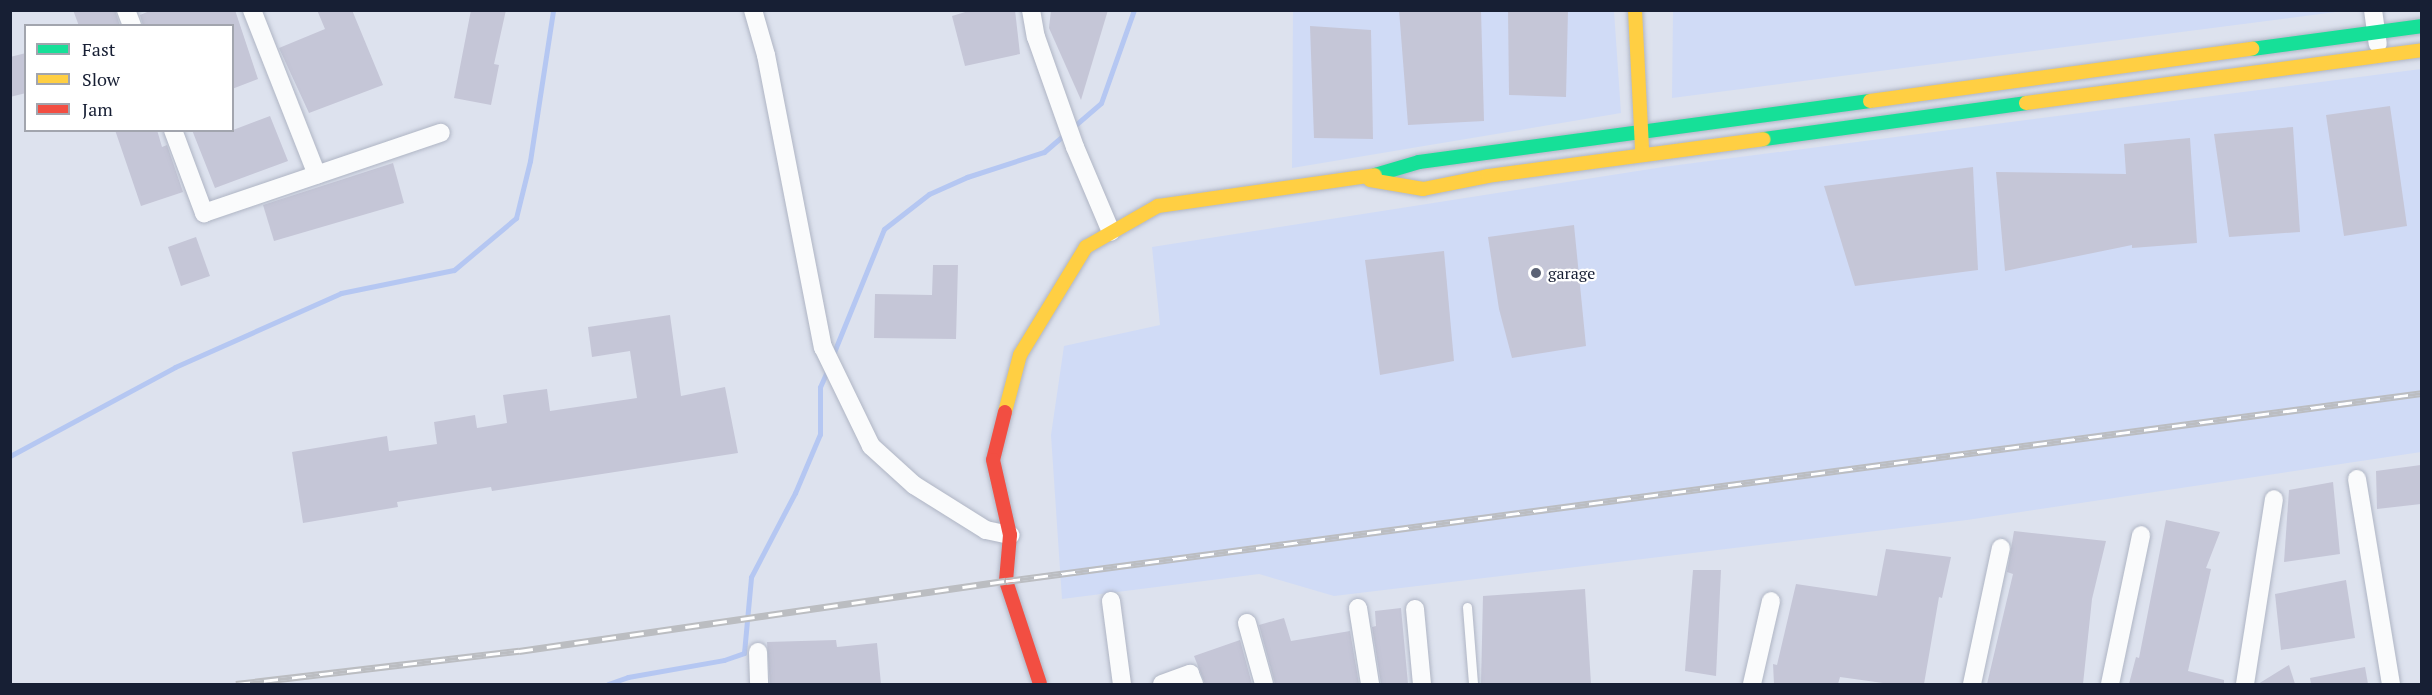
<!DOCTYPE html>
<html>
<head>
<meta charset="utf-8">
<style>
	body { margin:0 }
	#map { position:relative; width:2432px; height:695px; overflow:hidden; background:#dde2ee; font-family:"PT Serif",serif }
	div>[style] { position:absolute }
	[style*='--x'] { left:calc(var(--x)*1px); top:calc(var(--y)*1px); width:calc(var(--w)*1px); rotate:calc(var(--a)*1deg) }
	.built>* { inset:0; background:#d0dbf6 }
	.stream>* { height:5px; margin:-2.5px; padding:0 2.5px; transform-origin:2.5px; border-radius:2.5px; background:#b5c7f2 }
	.building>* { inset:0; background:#c5c6d7 }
	.roads { filter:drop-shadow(0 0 2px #afb5c4) drop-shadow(0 0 2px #afb5c4) }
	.lane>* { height:9px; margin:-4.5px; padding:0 4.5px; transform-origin:4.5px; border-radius:4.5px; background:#fafbfc }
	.street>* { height:18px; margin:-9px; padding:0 9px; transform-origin:9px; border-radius:9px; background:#fafbfc }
	.fast>* { height:14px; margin:-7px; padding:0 7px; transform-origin:7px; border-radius:7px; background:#16e098 }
	.slow>* { height:14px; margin:-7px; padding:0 7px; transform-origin:7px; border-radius:7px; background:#ffcf43 }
	.jam>* { height:14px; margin:-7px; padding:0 7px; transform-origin:7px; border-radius:7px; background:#f24e42 }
	.rail>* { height:7px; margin-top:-3.5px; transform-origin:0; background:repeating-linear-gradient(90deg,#fff 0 14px,#bbbdc1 0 28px); box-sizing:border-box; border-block:2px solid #bbbdc1 }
	.dots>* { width:16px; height:16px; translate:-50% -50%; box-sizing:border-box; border:3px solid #fff; border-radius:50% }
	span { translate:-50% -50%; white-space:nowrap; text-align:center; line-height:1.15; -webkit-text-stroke:4.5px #fff; paint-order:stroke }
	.poi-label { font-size:16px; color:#171f34 }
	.left { translate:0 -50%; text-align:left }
	.frame { position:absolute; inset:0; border:12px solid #171f34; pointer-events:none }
	.legend { position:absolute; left:24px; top:24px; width:210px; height:108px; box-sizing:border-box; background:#fff; border:2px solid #a2a5ae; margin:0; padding:8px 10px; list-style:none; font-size:18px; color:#171f34 }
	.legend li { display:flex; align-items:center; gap:12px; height:30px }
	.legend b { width:30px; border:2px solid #a2a5ae }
</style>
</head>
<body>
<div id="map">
	<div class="built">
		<i style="clip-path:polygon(1293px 11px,1614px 11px,1621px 113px,1292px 168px)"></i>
		<i style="clip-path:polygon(1673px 11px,1673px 10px,2343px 11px,1672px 98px)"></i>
		<i style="clip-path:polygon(2421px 69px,2421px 452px,1967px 520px,1334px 596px,1259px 574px,1062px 599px,1051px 435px,1064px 346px,1160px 325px,1152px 247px,1663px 167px)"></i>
	</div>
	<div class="stream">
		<i style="--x:832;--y:357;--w:138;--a:-67.9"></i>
		<i style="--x:884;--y:229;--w:57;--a:-37.9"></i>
		<i style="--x:929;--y:194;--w:42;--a:-24.1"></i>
		<i style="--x:967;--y:177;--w:81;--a:-18"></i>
		<i style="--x:1044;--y:152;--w:75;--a:-40.7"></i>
		<i style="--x:1101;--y:103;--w:99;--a:-70.5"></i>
		<i style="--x:10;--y:456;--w:187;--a:-28.3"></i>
		<i style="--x:175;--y:367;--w:182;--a:-24"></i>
		<i style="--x:341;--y:293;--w:115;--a:-11.5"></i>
		<i style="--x:454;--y:270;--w:81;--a:-40"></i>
		<i style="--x:516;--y:218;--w:59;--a:-76.2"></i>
		<i style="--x:530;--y:161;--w:153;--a:-81.3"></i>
		<i style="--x:608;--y:684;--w:21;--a:-19"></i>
		<i style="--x:628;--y:677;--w:97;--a:-10"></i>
		<i style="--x:724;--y:660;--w:21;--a:-19"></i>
		<i style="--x:744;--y:653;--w:76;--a:-84.7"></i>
		<i style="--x:751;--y:577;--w:95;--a:-62.4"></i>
		<i style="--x:795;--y:493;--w:64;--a:-67"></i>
		<i style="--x:820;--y:434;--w:47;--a:-90"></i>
		<i style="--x:820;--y:387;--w:20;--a:-66"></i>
	</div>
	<div class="building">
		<i style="clip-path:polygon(73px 10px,115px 10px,120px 26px,79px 26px)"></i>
		<i style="clip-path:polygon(152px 10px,235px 10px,258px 79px,232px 89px,232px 26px,143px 26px,140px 15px)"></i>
		<i style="clip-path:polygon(317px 10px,352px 10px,383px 85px,309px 113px,279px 48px,325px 29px)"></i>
		<i style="clip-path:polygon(471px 10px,506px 10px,494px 64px,499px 65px,491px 105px,454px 98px)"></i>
		<i style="clip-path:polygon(972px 10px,1015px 10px,1020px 54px,965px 66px,952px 16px)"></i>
		<i style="clip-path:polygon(1051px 10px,1108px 10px,1081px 100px,1049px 28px)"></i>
		<i style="clip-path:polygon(1399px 10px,1481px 10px,1484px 121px,1408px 125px)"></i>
		<i style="clip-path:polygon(1508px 10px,1568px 10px,1566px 97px,1509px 95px)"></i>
		<i style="clip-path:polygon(1310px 26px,1371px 30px,1373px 139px,1314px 138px)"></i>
		<i style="clip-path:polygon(26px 53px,26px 93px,10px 97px,10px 57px)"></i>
		<i style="clip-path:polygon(2390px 106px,2407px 226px,2344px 236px,2326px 115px)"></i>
		<i style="clip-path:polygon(270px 116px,288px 161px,215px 188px,192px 130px,233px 130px)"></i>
		<i style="clip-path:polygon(2293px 127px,2300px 232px,2229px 237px,2214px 134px)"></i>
		<i style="clip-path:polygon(115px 130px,157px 130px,162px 147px,167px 145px,183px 192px,141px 206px)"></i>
		<i style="clip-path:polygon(2190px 138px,2197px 243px,2132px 248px,2132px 245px,2005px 271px,1996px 172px,2126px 174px,2124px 144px)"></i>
		<i style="clip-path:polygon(393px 163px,404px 203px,274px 241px,263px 205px)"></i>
		<i style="clip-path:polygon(1973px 167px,1978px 270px,1855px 286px,1824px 186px)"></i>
		<i style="clip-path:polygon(1574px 225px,1586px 346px,1512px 358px,1499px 309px,1488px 237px)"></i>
		<i style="clip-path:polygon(196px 237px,210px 276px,181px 286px,168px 247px)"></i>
		<i style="clip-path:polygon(1444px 251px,1454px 361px,1380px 375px,1365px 260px)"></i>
		<i style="clip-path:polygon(933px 265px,958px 265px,956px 339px,874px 338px,875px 294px,932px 295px)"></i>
		<i style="clip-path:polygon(670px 315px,681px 396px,725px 387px,738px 453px,492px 491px,491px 487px,397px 502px,398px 507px,303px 523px,292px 452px,387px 436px,389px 451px,437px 444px,434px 422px,475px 415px,477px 428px,507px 423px,503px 395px,547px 389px,550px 411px,637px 398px,630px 351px,592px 357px,588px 327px)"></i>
		<i style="clip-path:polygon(2421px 465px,2421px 504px,2377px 509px,2376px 471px)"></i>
		<i style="clip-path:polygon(2333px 482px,2340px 554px,2284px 562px,2289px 490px)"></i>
		<i style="clip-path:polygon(2166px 520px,2220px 532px,2206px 568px,2211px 569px,2188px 671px,2224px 680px,2224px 684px,2129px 684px,2136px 657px,2139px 658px)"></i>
		<i style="clip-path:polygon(2014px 531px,2106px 541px,2092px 599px,2083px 684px,1987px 684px,2013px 574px,2007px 572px)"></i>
		<i style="clip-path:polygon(1886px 549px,1951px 557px,1942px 598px,1939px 597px,1924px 684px,1890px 684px,1840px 677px,1838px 684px,1774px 684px,1773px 664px,1777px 665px,1796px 584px,1877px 596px)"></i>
		<i style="clip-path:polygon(1693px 570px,1721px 570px,1716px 676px,1685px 671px)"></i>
		<i style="clip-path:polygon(2346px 580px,2355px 638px,2281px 650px,2275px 594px)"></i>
		<i style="clip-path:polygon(1585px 589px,1591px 684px,1481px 684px,1483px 596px)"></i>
		<i style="clip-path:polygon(1401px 608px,1408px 684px,1381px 684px,1372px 627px,1376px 626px,1375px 611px)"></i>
		<i style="clip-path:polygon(1284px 618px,1291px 641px,1350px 631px,1359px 684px,1275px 684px,1259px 625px)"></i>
		<i style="clip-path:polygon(836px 640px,837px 647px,877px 643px,881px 684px,770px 684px,767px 642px)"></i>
		<i style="clip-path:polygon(1240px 640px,1252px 684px,1205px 684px,1194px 656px)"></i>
		<i style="clip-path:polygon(2289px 665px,2295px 684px,2258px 684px)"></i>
		<i style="clip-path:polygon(2365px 667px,2368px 684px,2311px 684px,2310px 678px)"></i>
	</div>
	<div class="roads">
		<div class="lane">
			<i style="--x:1467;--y:607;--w:77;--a:85.5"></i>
		</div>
		<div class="street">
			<i style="--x:126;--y:10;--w:17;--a:69"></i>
			<i style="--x:252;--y:10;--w:177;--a:68.5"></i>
			<i style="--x:753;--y:10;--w:47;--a:73.9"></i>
			<i style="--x:766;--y:55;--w:298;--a:79"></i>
			<i style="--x:823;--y:347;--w:110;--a:64.1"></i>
			<i style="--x:871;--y:446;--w:58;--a:42.2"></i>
			<i style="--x:914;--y:485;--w:85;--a:32"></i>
			<i style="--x:986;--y:530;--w:25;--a:12"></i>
			<i style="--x:1031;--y:10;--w:27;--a:80"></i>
			<i style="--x:1036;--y:37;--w:117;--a:70.5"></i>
			<i style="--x:1075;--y:147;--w:92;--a:67"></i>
			<i style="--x:2373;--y:10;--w:34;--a:82"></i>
			<i style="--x:173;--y:130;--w:89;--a:69.5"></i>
			<i style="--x:204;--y:213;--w:250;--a:-18.7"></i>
			<i style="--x:2357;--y:479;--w:208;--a:80.6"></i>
			<i style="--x:1111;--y:601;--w:84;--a:82.5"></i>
			<i style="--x:1358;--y:608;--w:77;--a:81"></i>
			<i style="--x:1415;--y:609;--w:75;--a:84.7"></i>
			<i style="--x:1247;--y:623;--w:63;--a:74.4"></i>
			<i style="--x:758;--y:652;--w:32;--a:88"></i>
			<i style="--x:1162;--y:684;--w:30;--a:-20"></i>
			<i style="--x:1190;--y:674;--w:11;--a:68"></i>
			<i style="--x:1752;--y:684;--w:85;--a:-77.1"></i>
			<i style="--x:1972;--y:684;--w:139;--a:-78"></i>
			<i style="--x:2110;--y:684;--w:152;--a:-78.2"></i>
			<i style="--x:2245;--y:684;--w:187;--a:-81.1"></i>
		</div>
		<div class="fast">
			<i style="--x:2252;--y:49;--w:172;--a:-7.7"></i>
			<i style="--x:1764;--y:139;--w:264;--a:-7.8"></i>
			<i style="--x:1375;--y:175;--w:46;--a:-16.5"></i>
			<i style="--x:1419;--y:162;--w:455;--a:-7.7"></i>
		</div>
		<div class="slow">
			<i style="--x:1635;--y:10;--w:139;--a:87.1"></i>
			<i style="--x:1870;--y:101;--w:386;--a:-7.8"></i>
			<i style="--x:2026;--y:103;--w:400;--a:-7.6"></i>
			<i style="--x:1370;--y:180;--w:54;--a:9.6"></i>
			<i style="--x:1423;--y:189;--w:66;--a:-11.3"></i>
			<i style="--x:1488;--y:176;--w:278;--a:-7.6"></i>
			<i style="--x:1005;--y:412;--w:59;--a:-75.3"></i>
			<i style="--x:1020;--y:355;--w:127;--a:-58.6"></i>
			<i style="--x:1086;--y:247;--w:83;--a:-29.7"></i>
			<i style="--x:1158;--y:206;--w:219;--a:-8.1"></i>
		</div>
		<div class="jam">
			<i style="--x:1005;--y:412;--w:49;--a:104"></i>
			<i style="--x:993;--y:460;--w:77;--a:77.2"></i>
			<i style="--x:1010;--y:535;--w:46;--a:95"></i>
			<i style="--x:1006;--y:581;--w:108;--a:71.7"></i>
		</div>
	</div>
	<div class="rail">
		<i style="--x:236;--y:684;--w:285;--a:-6.7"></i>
		<i style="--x:519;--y:651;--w:492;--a:-8.2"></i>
		<i style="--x:1006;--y:581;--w:1428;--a:-7.56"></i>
	</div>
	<div class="dots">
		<i style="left:1536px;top:273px;background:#5c6375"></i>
	</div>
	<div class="poi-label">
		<span class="left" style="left:1548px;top:273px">garage</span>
	</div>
	<div class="frame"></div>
	<ul class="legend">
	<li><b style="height:8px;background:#16e098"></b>Fast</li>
	<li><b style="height:8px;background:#ffcf43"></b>Slow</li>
	<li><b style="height:8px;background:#f24e42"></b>Jam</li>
	</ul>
</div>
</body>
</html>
